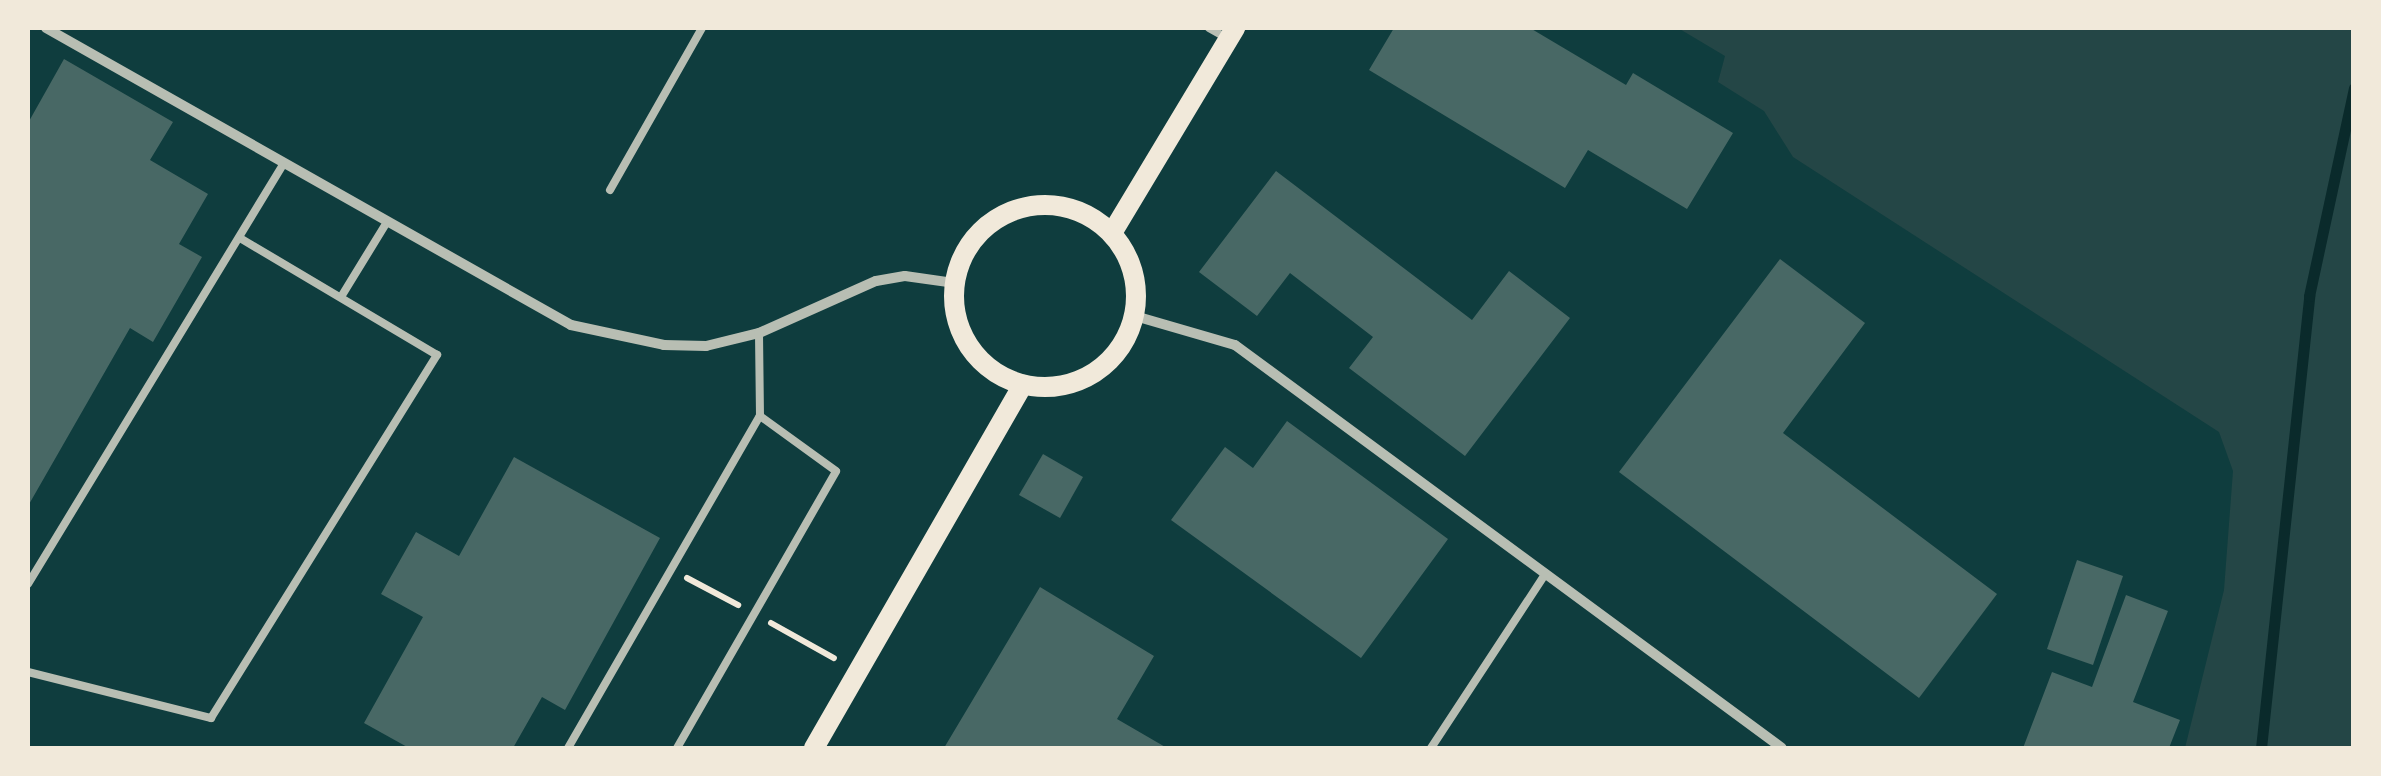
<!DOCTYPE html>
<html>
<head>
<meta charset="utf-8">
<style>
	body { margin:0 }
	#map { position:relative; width:2381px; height:776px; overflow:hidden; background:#0f3d3e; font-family:"Alegreya Sans",sans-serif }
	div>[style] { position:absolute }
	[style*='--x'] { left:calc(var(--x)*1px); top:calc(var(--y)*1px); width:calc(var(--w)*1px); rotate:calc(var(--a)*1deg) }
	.green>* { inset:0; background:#244646 }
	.stream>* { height:11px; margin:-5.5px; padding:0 5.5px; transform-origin:5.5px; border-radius:5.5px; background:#0a2a2b }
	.building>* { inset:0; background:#486865 }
	.path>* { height:6px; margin:-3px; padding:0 3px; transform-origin:3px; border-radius:3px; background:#f1e9da }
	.service>* { height:8px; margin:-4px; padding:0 4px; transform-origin:4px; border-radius:4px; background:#b8beb3 }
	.minor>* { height:10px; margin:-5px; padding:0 5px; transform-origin:5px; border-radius:5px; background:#b8beb3 }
	.secondary>* { height:20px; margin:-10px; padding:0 10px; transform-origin:10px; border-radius:10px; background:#f1e9da }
	.secondary>.ring { margin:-10px; padding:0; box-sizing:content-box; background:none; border:20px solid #f1e9da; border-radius:50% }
	span { translate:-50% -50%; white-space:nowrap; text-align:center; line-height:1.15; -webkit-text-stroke:10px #f1e9da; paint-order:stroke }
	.frame { position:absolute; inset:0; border:30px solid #f1e9da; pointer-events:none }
</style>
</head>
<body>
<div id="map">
	<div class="green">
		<i style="clip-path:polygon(1678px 28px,2353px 28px,2353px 748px,2185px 748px,2224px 590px,2233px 471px,2219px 432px,1793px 157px,1764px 111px,1718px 82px,1725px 56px)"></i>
	</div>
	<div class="stream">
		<i style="--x:2261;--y:748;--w:455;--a:-83.9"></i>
		<i style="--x:2309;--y:296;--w:213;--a:-77.8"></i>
	</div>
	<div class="building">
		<i style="clip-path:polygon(1394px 28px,1530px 28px,1626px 85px,1633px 73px,1733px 133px,1687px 209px,1588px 150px,1565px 188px,1369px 70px)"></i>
		<i style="clip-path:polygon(64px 59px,173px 122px,150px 160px,208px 194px,179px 244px,202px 257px,153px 342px,130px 328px,28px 506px,28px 123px)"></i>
		<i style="clip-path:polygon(1276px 171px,1472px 320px,1509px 271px,1570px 318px,1465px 456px,1349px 368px,1373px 337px,1290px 273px,1257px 316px,1199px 272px)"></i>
		<i style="clip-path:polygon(1780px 259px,1865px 323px,1783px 433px,1997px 594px,1919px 698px,1619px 472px)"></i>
		<i style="clip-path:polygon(1287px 421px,1448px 539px,1361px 658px,1171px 520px,1225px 447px,1253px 468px)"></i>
		<i style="clip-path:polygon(1043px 454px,1083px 477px,1060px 518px,1019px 495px)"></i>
		<i style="clip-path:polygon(514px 457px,660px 538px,565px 710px,542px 697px,513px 748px,409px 748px,364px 723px,423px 617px,381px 594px,416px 532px,459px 556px)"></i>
		<i style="clip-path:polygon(2077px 560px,2123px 576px,2093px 665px,2047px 649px)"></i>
		<i style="clip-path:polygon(1040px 587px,1154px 656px,1117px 719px,1167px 748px,944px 748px)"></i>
		<i style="clip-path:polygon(2126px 595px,2168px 611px,2133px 702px,2180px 720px,2169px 748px,2023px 748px,2052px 672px,2092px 687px)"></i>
	</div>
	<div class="path">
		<i style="--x:687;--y:578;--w:58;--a:27.9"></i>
		<i style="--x:771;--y:623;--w:72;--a:29.1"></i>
	</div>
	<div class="service">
		<i style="--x:1209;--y:28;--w:23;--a:29"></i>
		<i style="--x:610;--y:190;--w:186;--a:-60.4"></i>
		<i style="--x:341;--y:297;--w:88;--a:-58.5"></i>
		<i style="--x:28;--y:584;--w:491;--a:-58.7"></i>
		<i style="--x:28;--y:672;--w:189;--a:14.1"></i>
		<i style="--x:211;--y:718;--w:428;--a:-58.1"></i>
		<i style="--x:437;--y:355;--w:229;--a:-149.3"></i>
		<i style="--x:568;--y:748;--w:384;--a:-60"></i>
		<i style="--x:760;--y:416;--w:83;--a:-90.7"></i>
		<i style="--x:677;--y:748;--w:319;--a:-60.1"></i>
		<i style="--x:836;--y:471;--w:94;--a:-144.1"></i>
		<i style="--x:1431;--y:748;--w:209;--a:-56.7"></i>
	</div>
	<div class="minor">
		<i style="--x:46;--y:28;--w:603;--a:29.5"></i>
		<i style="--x:571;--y:325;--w:95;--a:12.1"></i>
		<i style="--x:664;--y:345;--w:42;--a:1.4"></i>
		<i style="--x:706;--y:346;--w:55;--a:-13.8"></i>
		<i style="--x:759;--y:333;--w:128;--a:-24"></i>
		<i style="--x:876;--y:281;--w:29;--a:-10"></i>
		<i style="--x:905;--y:276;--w:49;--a:8.1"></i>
		<i style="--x:1135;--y:316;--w:104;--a:16.2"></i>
		<i style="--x:1235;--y:345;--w:679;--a:36.38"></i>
	</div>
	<div class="secondary">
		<i class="ring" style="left:954px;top:205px;width:162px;height:162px"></i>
		<i style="--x:1112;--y:233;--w:239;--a:-59"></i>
		<i style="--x:814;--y:748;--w:419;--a:-60.1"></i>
	</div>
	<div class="frame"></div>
</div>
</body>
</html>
